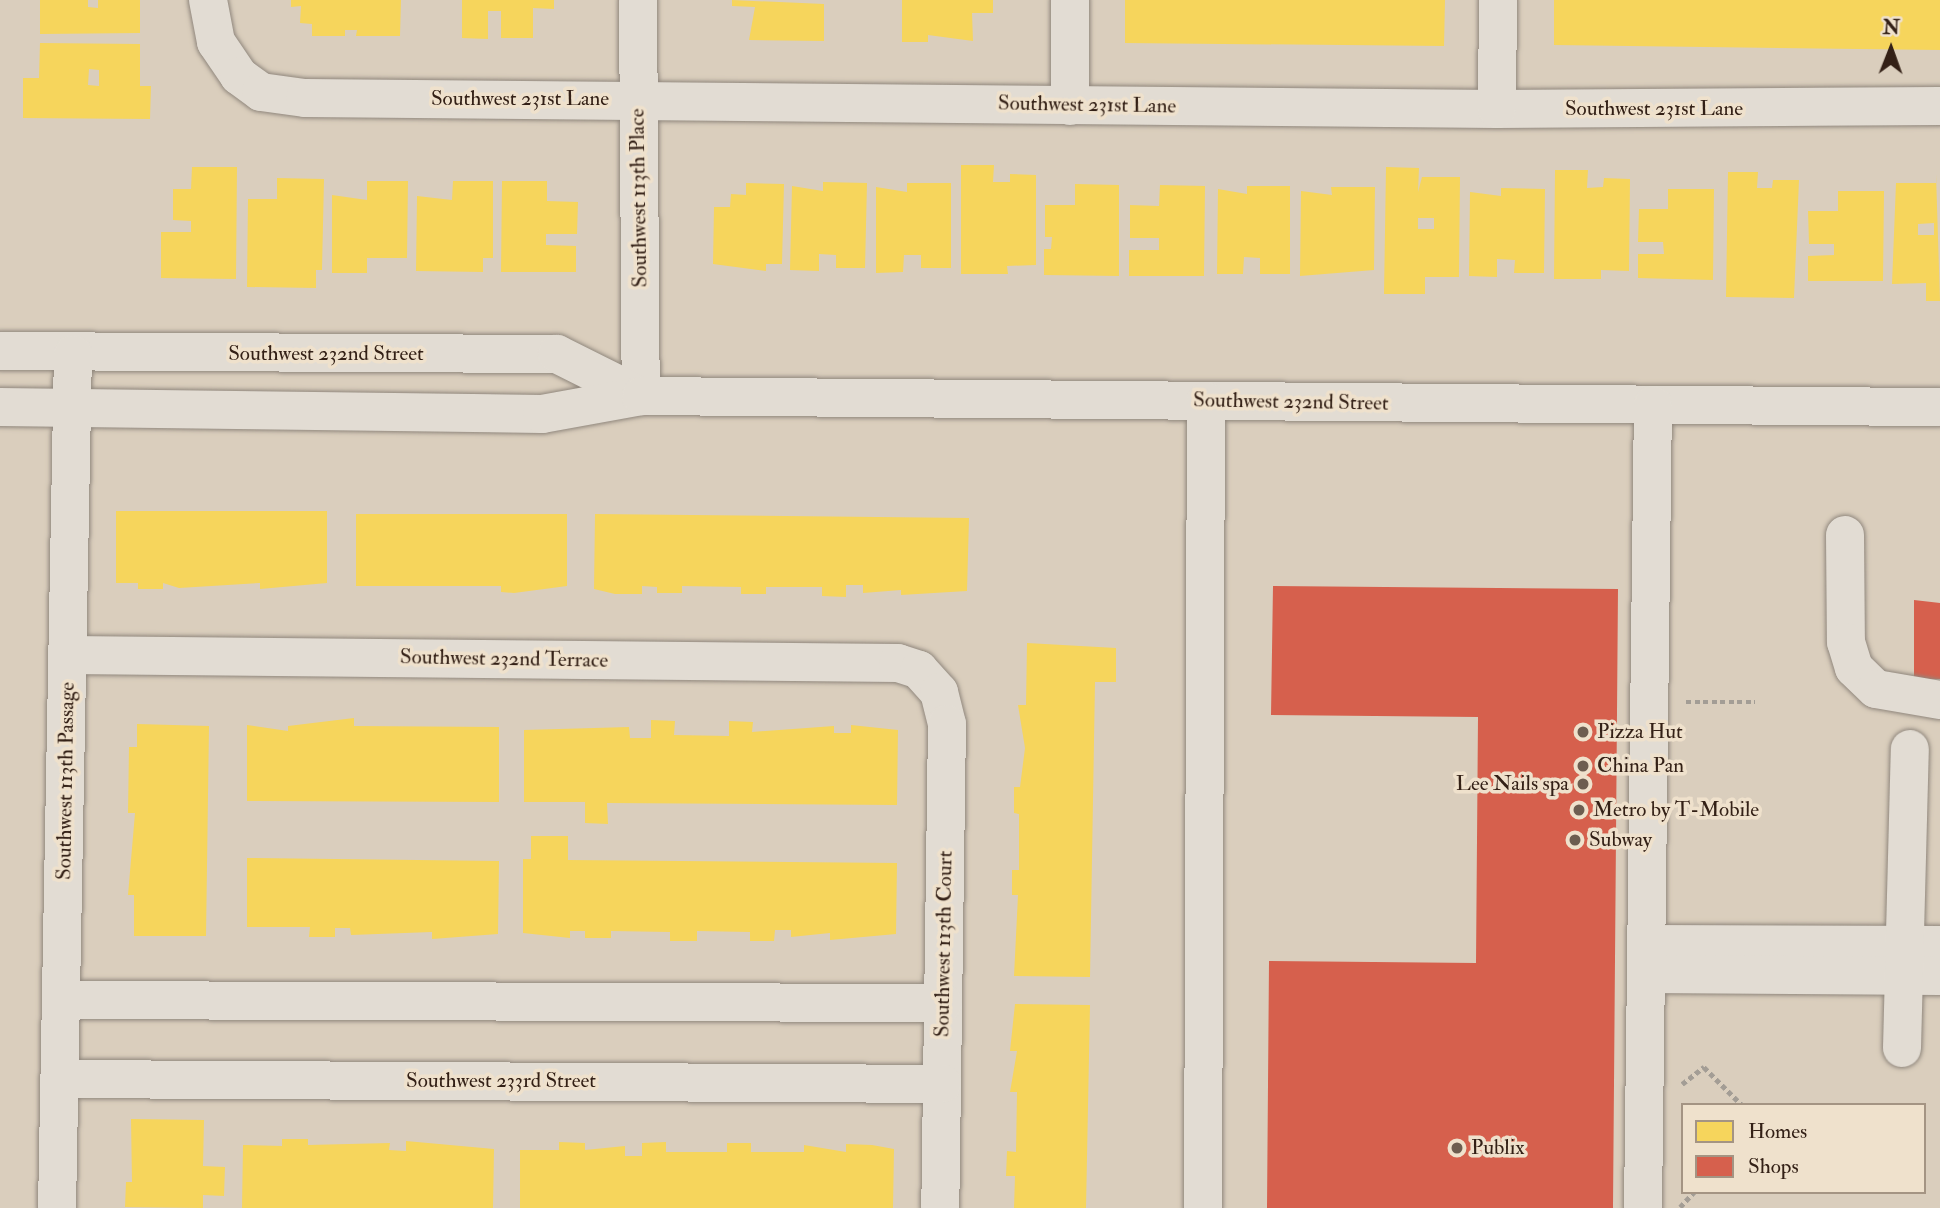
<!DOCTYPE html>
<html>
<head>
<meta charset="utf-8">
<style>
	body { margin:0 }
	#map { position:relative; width:1940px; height:1208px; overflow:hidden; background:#dacebd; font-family:"IM FELL Double Pica",serif }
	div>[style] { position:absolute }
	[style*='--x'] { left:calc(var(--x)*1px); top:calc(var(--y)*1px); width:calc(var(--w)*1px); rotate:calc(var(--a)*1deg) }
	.homes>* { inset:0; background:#f6d55c }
	.shops>* { inset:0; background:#d6604d }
	.path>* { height:4.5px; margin-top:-2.25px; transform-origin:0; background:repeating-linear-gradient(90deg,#a39d95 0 5px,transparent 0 8.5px) }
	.roads { filter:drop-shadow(0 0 2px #90877d) drop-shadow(0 0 2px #90877d) }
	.minor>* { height:38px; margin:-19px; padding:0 19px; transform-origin:19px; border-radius:19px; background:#e2dcd3 }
	.dots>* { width:19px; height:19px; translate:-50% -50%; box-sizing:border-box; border:4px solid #efe1cc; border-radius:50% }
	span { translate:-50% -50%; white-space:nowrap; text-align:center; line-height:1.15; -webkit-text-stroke:7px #efe1cc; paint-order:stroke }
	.street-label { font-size:21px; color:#332016 }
	.poi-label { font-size:21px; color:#332016 }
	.left { translate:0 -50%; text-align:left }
	.right { translate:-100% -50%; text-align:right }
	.legend { position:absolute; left:1681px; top:1103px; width:245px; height:91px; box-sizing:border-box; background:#efe1cc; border:2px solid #a49483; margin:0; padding:9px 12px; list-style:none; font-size:21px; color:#332016 }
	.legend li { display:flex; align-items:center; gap:14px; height:35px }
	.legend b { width:35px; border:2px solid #a49483 }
	.north { position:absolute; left:1856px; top:14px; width:70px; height:70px; -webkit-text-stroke:5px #efe1cc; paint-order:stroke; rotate:1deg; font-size:19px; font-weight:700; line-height:28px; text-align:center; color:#332016 }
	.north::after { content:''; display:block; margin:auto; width:24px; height:32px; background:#332016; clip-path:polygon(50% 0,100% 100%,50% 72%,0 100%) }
</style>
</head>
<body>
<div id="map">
	<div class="homes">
		<i style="clip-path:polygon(40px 0,88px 0,88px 7px,98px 8px,98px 0,140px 0,140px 33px,40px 34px)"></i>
		<i style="clip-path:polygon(291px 0,401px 0,400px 36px,356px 36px,357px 30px,345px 30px,345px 36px,312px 36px,312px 24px,300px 23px,301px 6px,291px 7px)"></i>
		<i style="clip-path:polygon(462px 0,554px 0,554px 9px,533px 8px,533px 38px,501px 38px,501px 11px,488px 11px,488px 39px,462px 38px)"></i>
		<i style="clip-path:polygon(732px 0,824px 4px,824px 41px,749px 40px,755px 7px,732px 6px)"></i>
		<i style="clip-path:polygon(902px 0,993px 0,993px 13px,972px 13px,973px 41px,928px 35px,928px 42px,902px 42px)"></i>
		<i style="clip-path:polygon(1125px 0,1445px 0,1444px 46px,1125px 43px)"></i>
		<i style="clip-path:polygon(1554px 0,1940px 0,1940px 50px,1554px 45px)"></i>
		<i style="clip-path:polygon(evenodd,40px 43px,140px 44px,140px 86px,151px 86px,150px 119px,23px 118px,23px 78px,39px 78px,40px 43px,89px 69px,99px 70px,99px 86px,88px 85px,89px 69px)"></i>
		<i style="clip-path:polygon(961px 165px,994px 165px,993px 182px,1010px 182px,1010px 174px,1036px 175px,1036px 265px,1007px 266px,1008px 274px,961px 274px)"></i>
		<i style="clip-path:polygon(192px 167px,237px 167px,236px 279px,161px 278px,161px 232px,191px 232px,191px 221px,173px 220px,173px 189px,191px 189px)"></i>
		<i style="clip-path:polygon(evenodd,1386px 167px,1419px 168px,1418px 192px,1422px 177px,1460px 177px,1459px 277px,1425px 277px,1425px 294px,1384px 294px,1386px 167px,1418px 218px,1434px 218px,1434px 229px,1418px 229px,1418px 218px)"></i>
		<i style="clip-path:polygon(1555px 170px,1588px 170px,1587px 188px,1603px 187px,1604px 178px,1630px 179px,1629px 271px,1601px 270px,1601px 279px,1554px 279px)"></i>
		<i style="clip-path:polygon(1728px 172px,1758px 172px,1757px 188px,1772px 188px,1773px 180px,1799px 180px,1794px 298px,1726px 297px)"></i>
		<i style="clip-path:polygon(evenodd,1936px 174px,1940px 301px,1926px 301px,1926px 283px,1892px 284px,1896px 183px,1936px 183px,1936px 174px,1934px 223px,1934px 235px,1918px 235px,1918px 224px,1934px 223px)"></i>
		<i style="clip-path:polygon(277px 178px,324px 179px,322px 270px,316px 270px,316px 288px,247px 287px,248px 199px,277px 199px)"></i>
		<i style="clip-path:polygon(367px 181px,408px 181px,407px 258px,367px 258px,367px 273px,332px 273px,332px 195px,367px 200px)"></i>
		<i style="clip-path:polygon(453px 181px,493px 181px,493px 258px,483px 258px,483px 272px,416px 271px,417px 196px,452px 200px)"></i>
		<i style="clip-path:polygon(502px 181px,547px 181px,547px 201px,578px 202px,577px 234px,546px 234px,546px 245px,576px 246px,576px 272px,501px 272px)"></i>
		<i style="clip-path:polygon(823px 182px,867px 183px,865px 268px,836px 268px,836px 255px,819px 254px,819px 271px,790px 270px,792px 186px,823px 191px)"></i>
		<i style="clip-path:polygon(746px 183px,784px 184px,782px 264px,766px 264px,766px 271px,713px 264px,714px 207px,730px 207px,731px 194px,746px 195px)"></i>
		<i style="clip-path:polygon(907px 183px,951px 183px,951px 268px,921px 268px,921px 255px,904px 255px,903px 272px,876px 273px,876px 187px,907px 192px)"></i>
		<i style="clip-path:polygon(1075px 184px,1119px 185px,1119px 276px,1044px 275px,1044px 249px,1051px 249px,1052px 237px,1045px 237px,1045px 205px,1075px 205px)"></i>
		<i style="clip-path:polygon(1160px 185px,1205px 186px,1204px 276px,1129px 276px,1129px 250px,1159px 250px,1159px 238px,1130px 238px,1130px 205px,1159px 206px)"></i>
		<i style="clip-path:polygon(1247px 186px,1290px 186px,1290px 274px,1260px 274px,1260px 258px,1244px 257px,1243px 274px,1217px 274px,1218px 189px,1247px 194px)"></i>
		<i style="clip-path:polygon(1331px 187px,1375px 187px,1374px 270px,1300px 276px,1301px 191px,1332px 195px)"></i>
		<i style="clip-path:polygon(1501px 188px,1545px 189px,1544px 273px,1514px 273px,1515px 260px,1497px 259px,1497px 277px,1469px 276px,1470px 192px,1501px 196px)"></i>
		<i style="clip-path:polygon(1668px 189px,1714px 189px,1713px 280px,1638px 278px,1638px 254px,1664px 254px,1663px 242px,1638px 242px,1639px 209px,1668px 209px)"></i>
		<i style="clip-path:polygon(1838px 191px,1884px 191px,1883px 281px,1808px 281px,1808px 256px,1834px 255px,1834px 244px,1809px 244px,1808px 211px,1838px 211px)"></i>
		<i style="clip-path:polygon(116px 511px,327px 511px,327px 583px,260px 589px,260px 583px,179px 588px,163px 583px,163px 589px,138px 589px,138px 583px,116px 583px)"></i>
		<i style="clip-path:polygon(356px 514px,567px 514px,567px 586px,514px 593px,501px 592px,501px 586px,356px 586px)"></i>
		<i style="clip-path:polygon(595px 514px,969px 518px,967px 591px,901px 595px,901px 590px,863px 593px,863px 585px,846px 585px,846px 597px,822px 596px,822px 587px,766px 587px,766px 594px,741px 594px,741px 587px,682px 586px,682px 593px,657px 593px,657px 587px,642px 586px,642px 594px,615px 594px,594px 589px)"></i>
		<i style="clip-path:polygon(1027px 643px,1116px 648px,1116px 682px,1095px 682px,1090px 977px,1014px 976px,1018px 895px,1012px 895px,1012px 870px,1019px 870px,1019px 814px,1014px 813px,1014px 787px,1020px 787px,1025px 748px,1018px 705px,1026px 705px)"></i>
		<i style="clip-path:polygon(354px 718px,354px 726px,499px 727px,499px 802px,247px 801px,247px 725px,288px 731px,288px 726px)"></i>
		<i style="clip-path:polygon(651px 720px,675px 721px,674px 735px,729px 736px,729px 721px,753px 722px,752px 732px,834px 726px,834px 733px,851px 733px,851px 725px,898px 730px,897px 805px,607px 803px,608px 824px,585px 823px,585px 802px,524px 802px,524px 730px,629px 727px,630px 738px,651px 738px)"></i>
		<i style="clip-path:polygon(137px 724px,209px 726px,206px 936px,134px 936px,134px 895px,128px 895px,135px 813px,128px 813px,129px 747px,137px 747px)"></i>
		<i style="clip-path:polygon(531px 836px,568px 836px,568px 860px,897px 863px,896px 934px,830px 940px,830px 933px,791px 937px,791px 930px,775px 930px,774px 941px,750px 941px,750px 932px,697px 931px,697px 941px,670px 941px,670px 932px,611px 931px,611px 938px,585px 938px,585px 931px,570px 931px,570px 938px,523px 933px,523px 859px,531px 859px)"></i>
		<i style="clip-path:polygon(247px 858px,499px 861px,498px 934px,432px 939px,432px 932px,351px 935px,350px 928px,335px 928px,335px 937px,309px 937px,310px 927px,247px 927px)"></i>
		<i style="clip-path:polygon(1015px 1004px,1090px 1005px,1086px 1208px,1014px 1208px,1015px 1176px,1006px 1176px,1007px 1151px,1016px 1152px,1017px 1092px,1010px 1092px,1017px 1051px,1010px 1051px)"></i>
		<i style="clip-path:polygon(131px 1119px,204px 1120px,203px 1166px,225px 1167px,224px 1196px,203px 1195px,203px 1208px,125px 1207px,126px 1182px,132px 1182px)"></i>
		<i style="clip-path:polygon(282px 1139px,308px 1139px,308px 1145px,390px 1143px,389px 1150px,406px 1151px,406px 1141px,494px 1149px,493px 1208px,242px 1208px,243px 1145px,282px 1146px)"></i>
		<i style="clip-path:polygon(559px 1142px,585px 1143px,585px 1150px,625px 1146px,625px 1156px,642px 1156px,642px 1143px,666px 1142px,666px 1152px,727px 1152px,727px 1143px,751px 1143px,751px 1152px,804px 1152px,804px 1145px,846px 1152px,846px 1144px,872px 1145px,894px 1149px,893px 1208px,520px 1208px,520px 1150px,559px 1150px)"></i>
	</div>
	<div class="shops">
		<i style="clip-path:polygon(1273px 586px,1618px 589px,1613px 1208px,1267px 1208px,1269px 961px,1476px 963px,1478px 717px,1271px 715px)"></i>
		<i style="clip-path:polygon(1914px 600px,1940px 603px,1940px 679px,1914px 679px)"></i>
	</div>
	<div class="path">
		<i style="--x:1686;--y:702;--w:69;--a:0"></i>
		<i style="--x:1682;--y:1084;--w:28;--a:-38"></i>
		<i style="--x:1704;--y:1067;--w:54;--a:45"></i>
		<i style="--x:1680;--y:1207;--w:21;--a:-47"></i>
	</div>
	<div class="roads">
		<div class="minor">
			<i style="--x:208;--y:0;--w:43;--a:79.2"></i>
			<i style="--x:216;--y:42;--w:41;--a:55.9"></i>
			<i style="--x:239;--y:76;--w:27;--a:36"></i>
			<i style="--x:261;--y:92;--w:44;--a:7.8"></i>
			<i style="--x:305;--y:98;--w:1192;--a:0.53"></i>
			<i style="--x:1497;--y:109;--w:443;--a:-0.4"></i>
			<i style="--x:638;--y:0;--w:396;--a:89.6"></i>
			<i style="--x:1070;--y:0;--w:106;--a:90"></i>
			<i style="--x:1497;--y:109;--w:109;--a:-89.5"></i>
			<i style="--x:0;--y:351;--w:557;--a:0.31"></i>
			<i style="--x:557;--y:354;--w:94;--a:26.6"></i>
			<i style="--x:0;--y:407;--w:542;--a:0.74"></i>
			<i style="--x:542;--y:414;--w:101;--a:-10.3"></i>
			<i style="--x:641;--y:396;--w:1299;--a:0.49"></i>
			<i style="--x:1845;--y:535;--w:107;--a:89.5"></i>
			<i style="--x:1846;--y:642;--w:27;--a:73"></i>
			<i style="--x:1854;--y:668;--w:30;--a:44"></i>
			<i style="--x:1876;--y:689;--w:65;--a:9.8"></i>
			<i style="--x:68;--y:655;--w:830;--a:0.55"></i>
			<i style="--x:898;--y:663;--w:22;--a:18"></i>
			<i style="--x:919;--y:670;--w:30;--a:48"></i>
			<i style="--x:939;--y:692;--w:33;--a:76"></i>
			<i style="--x:947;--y:724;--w:484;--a:90.8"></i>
			<i style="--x:1646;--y:944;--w:294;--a:0.2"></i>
			<i style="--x:1646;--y:974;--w:294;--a:0.4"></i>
			<i style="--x:62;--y:1000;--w:881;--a:0.2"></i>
			<i style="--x:1902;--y:1048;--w:299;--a:-88.5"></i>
			<i style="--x:60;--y:1079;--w:882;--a:0.32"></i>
			<i style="--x:57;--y:1208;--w:854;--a:-88.93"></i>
			<i style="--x:1203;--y:1208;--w:807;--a:-89.79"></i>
			<i style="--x:1643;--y:1208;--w:803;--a:-89.29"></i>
		</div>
	</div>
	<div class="dots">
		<i style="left:1583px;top:732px;background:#6d5d50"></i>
		<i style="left:1583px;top:766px;background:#6d5d50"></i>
		<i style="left:1583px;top:784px;background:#6d5d50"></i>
		<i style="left:1579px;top:810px;background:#6d5d50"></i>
		<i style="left:1575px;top:840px;background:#6d5d50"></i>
		<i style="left:1457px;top:1148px;background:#6d5d50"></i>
	</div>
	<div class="street-label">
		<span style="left:520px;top:99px">Southwest 231st Lane</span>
		<span style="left:1087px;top:105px;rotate:1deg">Southwest 231st Lane</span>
		<span style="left:1654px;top:109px">Southwest 231st Lane</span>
		<span style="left:639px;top:198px;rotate:-91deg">Southwest 113th Place</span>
		<span style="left:326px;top:354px">Southwest 232nd Street</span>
		<span style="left:1291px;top:402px;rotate:1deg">Southwest 232nd Street</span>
		<span style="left:504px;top:659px;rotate:1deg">Southwest 232nd Terrace</span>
		<span style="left:66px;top:781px;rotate:-89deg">Southwest 113th Passage</span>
		<span style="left:944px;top:944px;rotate:-89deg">Southwest 113th Court</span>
		<span style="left:501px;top:1081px">Southwest 233rd Street</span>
	</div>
	<div class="poi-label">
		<span class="left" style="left:1597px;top:732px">Pizza Hut</span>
		<span class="left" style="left:1597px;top:766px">China Pan</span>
		<span class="right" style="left:1569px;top:784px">Lee Nails spa</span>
		<span class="left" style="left:1593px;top:810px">Metro by T-Mobile</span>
		<span class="left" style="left:1589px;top:840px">Subway</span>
		<span class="left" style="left:1471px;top:1148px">Publix</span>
	</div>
	<ul class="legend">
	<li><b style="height:19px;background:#f6d55c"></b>Homes</li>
	<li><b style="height:19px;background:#d6604d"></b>Shops</li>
	</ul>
	<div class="north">N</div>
</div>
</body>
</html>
